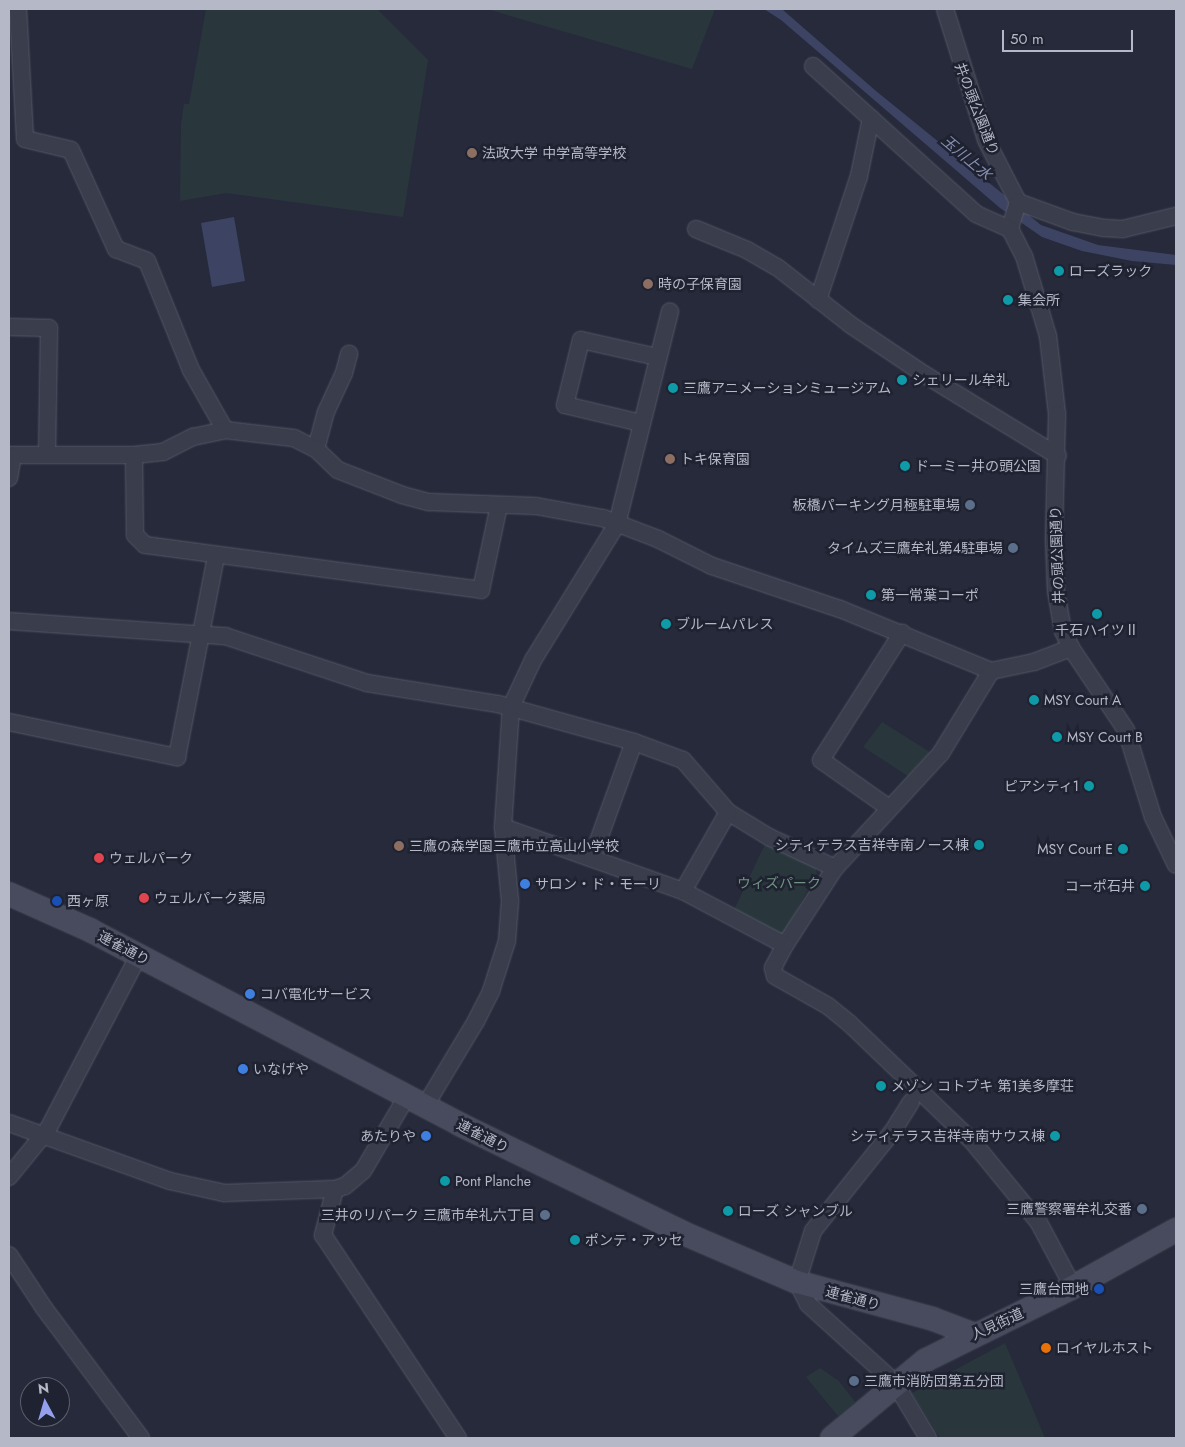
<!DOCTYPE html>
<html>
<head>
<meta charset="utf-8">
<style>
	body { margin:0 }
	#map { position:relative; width:1185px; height:1447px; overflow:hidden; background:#262a3b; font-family:Jost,"Noto Sans JP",sans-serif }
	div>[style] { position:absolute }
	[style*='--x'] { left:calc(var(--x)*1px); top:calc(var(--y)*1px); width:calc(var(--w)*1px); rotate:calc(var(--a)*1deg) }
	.green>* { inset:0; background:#29373d }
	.water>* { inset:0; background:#3d4362 }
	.roads { filter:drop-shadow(0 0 1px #555866) drop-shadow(0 0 1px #555866) }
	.minor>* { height:16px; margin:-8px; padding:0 8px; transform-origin:8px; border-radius:8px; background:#3a3d4b }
	.secondary>* { height:22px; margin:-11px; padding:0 11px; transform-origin:11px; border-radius:11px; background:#484b5e }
	.dots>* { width:14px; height:14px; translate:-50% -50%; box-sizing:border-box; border:2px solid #1f2230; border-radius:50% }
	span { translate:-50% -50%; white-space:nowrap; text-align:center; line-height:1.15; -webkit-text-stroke:5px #1f2230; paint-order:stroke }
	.street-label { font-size:14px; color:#b5b8c7 }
	.poi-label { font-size:14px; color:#b5b8c7 }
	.left { translate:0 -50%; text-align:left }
	.right { translate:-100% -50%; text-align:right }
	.park-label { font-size:14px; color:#6f9581 }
	.water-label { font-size:15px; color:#878eb0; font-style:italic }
	.frame { position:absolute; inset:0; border:10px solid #b5b8c7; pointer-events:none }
	.north { position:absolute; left:20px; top:1377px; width:50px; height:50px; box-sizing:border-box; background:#1f2230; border:1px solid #5b5e6c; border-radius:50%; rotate:354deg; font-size:14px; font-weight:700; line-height:20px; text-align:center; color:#b5b8c7 }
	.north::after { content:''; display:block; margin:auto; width:18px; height:22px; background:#94a0ed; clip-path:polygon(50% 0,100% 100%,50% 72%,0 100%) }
	.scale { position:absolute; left:1002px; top:30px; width:131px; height:22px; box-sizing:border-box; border:2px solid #b5b8c7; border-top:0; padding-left:6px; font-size:15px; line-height:18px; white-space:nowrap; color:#b5b8c7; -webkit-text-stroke:4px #1f2230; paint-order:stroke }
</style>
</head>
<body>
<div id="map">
	<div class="green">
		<i style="clip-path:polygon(206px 9px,377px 9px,428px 60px,403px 217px,226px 193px,180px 201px,181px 124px,184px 104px,189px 104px)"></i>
		<i style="clip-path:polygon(487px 9px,715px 9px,692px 69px)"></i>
		<i style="clip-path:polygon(882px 722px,930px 752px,908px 776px,863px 747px)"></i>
		<i style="clip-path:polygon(765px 844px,815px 866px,817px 873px,784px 933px,777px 934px,733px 912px)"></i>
		<i style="clip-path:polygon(1005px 1343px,1045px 1438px,940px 1438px,912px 1393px)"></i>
		<i style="clip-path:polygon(820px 1368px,839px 1381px,855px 1402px,838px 1416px,806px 1377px)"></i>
	</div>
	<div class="water">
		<i style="clip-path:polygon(764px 9px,783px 10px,876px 91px,1041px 225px,1098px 245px,1176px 255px,1176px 265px,1132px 261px,1082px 251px,1042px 237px,1000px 208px,781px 20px)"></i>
		<i style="clip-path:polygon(234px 217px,245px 281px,212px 287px,201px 223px)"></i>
	</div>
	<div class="roads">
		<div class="minor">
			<i style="--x:18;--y:9;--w:130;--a:86.9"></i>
			<i style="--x:25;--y:139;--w:47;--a:13.4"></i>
			<i style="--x:71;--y:150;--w:109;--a:65.6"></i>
			<i style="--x:116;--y:249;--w:33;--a:21"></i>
			<i style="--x:147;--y:261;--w:118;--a:68"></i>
			<i style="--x:191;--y:370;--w:69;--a:60.5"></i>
			<i style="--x:945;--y:9;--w:137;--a:72.6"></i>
			<i style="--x:986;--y:140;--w:70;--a:62.7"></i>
			<i style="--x:1018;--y:202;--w:28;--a:107"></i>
			<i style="--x:1010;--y:229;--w:30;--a:63"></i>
			<i style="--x:1024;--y:256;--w:84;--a:73.3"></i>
			<i style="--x:1048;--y:336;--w:79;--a:83.4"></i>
			<i style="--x:1057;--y:414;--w:127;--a:91.4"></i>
			<i style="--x:1054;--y:541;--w:50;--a:87.7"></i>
			<i style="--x:1056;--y:591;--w:41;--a:80.1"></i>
			<i style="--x:1063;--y:631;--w:19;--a:65"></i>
			<i style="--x:1071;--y:648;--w:99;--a:56.1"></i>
			<i style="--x:1126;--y:730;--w:91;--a:72.8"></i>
			<i style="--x:1153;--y:817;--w:53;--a:64.4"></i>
			<i style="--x:813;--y:66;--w:220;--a:42.2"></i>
			<i style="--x:976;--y:214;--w:37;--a:24"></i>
			<i style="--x:1018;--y:202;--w:59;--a:20"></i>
			<i style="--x:1073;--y:222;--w:32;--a:11"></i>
			<i style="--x:1104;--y:228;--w:19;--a:3"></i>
			<i style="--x:1123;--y:229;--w:55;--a:-13.8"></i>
			<i style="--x:696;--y:229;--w:55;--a:22.4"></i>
			<i style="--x:747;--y:250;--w:34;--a:30"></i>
			<i style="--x:777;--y:267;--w:94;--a:38.1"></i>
			<i style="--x:851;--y:325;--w:92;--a:33.9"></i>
			<i style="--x:927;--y:376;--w:153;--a:31.4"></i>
			<i style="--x:818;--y:300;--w:131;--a:-71.7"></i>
			<i style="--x:859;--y:176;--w:59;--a:-78.3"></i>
			<i style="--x:9;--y:327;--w:40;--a:1.4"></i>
			<i style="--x:49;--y:328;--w:127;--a:90.9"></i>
			<i style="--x:641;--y:423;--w:78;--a:-166.7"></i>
			<i style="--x:565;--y:405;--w:67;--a:-76.2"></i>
			<i style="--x:581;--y:340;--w:78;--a:12.6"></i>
			<i style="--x:316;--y:449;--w:38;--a:-75"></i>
			<i style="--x:326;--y:412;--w:43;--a:-65.2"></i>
			<i style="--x:344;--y:373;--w:20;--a:-75"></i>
			<i style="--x:9;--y:455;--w:125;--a:0"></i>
			<i style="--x:134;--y:455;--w:80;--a:89.3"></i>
			<i style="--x:135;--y:535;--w:14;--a:45"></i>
			<i style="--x:145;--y:545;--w:339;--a:7.6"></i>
			<i style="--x:481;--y:590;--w:87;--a:-78"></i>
			<i style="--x:134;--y:455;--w:29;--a:-6"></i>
			<i style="--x:163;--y:452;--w:34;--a:-27"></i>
			<i style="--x:193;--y:437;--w:33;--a:-12"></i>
			<i style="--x:225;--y:430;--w:69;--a:6.6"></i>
			<i style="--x:294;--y:438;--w:25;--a:27"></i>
			<i style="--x:316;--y:449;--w:30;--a:44"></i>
			<i style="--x:338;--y:470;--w:69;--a:21.3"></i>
			<i style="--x:402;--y:495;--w:28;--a:15"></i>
			<i style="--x:429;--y:502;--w:107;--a:2.1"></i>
			<i style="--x:536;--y:506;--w:68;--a:10.2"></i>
			<i style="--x:603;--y:518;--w:59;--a:20.9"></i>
			<i style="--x:658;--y:539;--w:60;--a:26.6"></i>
			<i style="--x:712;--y:566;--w:135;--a:18.6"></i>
			<i style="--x:840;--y:609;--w:163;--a:22.3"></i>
			<i style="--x:9;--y:478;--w:22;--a:-80"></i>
			<i style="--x:9;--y:621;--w:217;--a:4"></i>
			<i style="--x:225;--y:636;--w:150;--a:18.3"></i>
			<i style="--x:367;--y:683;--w:133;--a:9.1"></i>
			<i style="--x:498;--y:704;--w:141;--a:15.6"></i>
			<i style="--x:634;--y:742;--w:52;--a:20.2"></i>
			<i style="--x:683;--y:760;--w:69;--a:49.1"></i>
			<i style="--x:728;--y:812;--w:48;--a:31.4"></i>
			<i style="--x:769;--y:837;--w:73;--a:25.2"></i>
			<i style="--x:835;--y:868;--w:92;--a:123"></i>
			<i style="--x:785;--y:945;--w:26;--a:118"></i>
			<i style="--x:773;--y:968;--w:8;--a:76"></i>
			<i style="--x:775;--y:976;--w:61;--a:29.5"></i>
			<i style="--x:828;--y:1006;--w:27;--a:39"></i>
			<i style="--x:849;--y:1023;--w:170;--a:43.8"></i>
			<i style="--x:972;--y:1141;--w:106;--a:50.7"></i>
			<i style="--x:1039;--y:1223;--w:72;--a:62"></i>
			<i style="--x:9;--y:722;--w:172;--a:11.8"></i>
			<i style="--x:177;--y:757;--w:205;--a:-79"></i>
			<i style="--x:889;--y:808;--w:83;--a:-144.8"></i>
			<i style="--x:821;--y:760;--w:151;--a:-57.5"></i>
			<i style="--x:503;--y:827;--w:191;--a:19.6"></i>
			<i style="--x:683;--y:891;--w:115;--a:27.9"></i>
			<i style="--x:592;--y:858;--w:123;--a:-70.1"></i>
			<i style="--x:835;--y:868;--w:156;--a:-47.3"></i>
			<i style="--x:941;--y:753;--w:96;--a:-58.6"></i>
			<i style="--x:991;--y:671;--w:44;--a:-11.8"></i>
			<i style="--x:1034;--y:662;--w:40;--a:-21"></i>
			<i style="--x:683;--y:891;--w:91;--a:-60.3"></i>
			<i style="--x:911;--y:1102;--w:36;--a:122"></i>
			<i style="--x:892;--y:1132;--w:127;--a:128.6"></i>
			<i style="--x:813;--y:1231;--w:53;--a:107.4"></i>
			<i style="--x:797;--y:1282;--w:25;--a:63"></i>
			<i style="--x:808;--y:1304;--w:118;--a:42.2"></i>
			<i style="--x:895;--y:1383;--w:64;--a:59"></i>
			<i style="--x:425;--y:1106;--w:99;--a:-59"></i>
			<i style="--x:476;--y:1021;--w:34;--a:-63"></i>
			<i style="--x:491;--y:991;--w:52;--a:-72.3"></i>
			<i style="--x:507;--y:941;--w:40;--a:-85.7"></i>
			<i style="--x:510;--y:901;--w:74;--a:-95.4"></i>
			<i style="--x:503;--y:827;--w:120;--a:-86.2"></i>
			<i style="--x:511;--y:707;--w:52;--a:-64.9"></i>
			<i style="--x:533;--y:660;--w:160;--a:-58.3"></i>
			<i style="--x:617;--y:524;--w:219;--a:-76"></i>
			<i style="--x:9;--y:1123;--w:171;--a:19.8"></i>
			<i style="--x:170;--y:1181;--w:55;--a:12.5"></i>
			<i style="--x:224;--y:1193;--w:111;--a:-2.1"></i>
			<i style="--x:335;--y:1189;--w:10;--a:-17"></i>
			<i style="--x:345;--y:1186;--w:23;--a:-40"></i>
			<i style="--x:363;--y:1171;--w:87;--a:-59.6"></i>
			<i style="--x:9;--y:1177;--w:62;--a:-50.9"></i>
			<i style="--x:48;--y:1129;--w:196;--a:-62.4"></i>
			<i style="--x:335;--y:1189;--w:48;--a:104.6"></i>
			<i style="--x:323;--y:1235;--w:244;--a:56.4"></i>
			<i style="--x:9;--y:1255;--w:64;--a:56.6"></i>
			<i style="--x:44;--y:1308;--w:162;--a:53.3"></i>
		</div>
		<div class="secondary">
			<i style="--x:9;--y:894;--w:89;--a:24"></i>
			<i style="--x:90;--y:930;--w:419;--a:27.7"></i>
			<i style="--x:461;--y:1125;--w:247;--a:25.9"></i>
			<i style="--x:683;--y:1233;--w:124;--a:23.3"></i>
			<i style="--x:797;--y:1282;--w:141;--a:15.2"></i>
			<i style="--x:933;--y:1319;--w:45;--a:20.9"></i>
			<i style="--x:832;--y:1438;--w:122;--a:-39.7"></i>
			<i style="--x:926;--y:1360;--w:164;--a:-26.4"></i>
			<i style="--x:1073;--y:1287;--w:118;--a:-29"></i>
		</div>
	</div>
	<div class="dots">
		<i style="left:472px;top:153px;background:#8d6e63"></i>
		<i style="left:1059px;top:271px;background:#0f9aa8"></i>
		<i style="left:648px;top:284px;background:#8d6e63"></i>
		<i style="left:1008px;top:300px;background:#0f9aa8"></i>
		<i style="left:902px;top:380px;background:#0f9aa8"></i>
		<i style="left:673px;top:388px;background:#0f9aa8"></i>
		<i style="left:670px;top:459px;background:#8d6e63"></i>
		<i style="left:905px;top:466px;background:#0f9aa8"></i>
		<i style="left:970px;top:505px;background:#5c6f8a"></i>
		<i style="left:1013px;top:548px;background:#5c6f8a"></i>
		<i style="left:871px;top:595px;background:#0f9aa8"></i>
		<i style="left:1097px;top:614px;background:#0f9aa8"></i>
		<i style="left:666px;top:624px;background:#0f9aa8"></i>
		<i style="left:1034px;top:700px;background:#0f9aa8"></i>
		<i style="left:1057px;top:737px;background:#0f9aa8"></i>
		<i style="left:1089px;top:786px;background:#0f9aa8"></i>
		<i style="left:979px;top:845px;background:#0f9aa8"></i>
		<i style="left:399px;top:846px;background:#8d6e63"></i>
		<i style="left:1123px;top:849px;background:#0f9aa8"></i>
		<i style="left:99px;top:858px;background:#e0444e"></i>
		<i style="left:525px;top:884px;background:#3f7fe0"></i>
		<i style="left:1145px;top:886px;background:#0f9aa8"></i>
		<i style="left:144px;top:898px;background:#e0444e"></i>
		<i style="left:57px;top:901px;background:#1a4fb4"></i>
		<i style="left:250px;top:994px;background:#3f7fe0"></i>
		<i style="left:243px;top:1069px;background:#3f7fe0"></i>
		<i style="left:881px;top:1086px;background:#0f9aa8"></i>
		<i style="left:426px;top:1136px;background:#3f7fe0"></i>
		<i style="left:1055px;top:1136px;background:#0f9aa8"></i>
		<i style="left:445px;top:1181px;background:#0f9aa8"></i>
		<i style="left:1142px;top:1209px;background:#5c6f8a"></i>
		<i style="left:728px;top:1211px;background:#0f9aa8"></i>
		<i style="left:545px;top:1215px;background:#5c6f8a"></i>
		<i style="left:575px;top:1240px;background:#0f9aa8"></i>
		<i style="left:1099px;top:1289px;background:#1a4fb4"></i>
		<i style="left:1046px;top:1348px;background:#e8710a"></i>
		<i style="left:854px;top:1381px;background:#5c6f8a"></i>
	</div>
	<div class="street-label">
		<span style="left:977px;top:109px;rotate:69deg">井の頭公園通り</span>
		<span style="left:1057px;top:555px;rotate:-92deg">井の頭公園通り</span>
		<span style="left:124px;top:948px;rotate:28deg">連雀通り</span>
		<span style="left:483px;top:1136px;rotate:27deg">連雀通り</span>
		<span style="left:853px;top:1298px;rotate:15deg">連雀通り</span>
		<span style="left:997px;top:1324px;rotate:-25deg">人見街道</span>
	</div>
	<div class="poi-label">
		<span class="left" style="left:482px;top:153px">法政大学 中学高等学校</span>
		<span class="left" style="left:1069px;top:271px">ローズラック</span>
		<span class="left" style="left:658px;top:284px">時の子保育園</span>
		<span class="left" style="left:1018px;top:300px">集会所</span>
		<span class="left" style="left:912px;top:380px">シェリール牟礼</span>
		<span class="left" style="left:683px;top:388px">三鷹アニメーションミュージアム</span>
		<span class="left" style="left:680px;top:459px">トキ保育園</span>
		<span class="left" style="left:915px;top:466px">ドーミー井の頭公園</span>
		<span class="right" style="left:960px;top:505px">板橋パーキング月極駐車場</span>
		<span class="right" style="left:1003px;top:548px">タイムズ三鷹牟礼第4駐車場</span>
		<span class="left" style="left:881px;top:595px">第一常葉コーポ</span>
		<span class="left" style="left:676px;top:624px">ブルームパレス</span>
		<span style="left:1097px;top:630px">千石ハイツⅡ</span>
		<span class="left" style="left:1044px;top:700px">MSY Court A</span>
		<span class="left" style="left:1067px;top:737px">MSY Court B</span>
		<span class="right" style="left:1079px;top:786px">ピアシティ1</span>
		<span class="right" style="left:969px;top:845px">シティテラス吉祥寺南ノース棟</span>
		<span class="left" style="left:409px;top:846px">三鷹の森学園三鷹市立高山小学校</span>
		<span class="right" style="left:1113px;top:849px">MSY Court E</span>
		<span class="left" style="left:109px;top:858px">ウェルパーク</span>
		<span class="left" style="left:535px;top:884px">サロン・ド・モーリ</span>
		<span class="right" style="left:1135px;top:886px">コーポ石井</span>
		<span class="left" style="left:154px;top:898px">ウェルパーク薬局</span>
		<span class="left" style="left:67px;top:901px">西ヶ原</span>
		<span class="left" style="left:260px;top:994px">コバ電化サービス</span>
		<span class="left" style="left:253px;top:1069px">いなげや</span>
		<span class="left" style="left:891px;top:1086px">メゾン コトブキ 第1美多摩荘</span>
		<span class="right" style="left:416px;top:1136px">あたりや</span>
		<span class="right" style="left:1045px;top:1136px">シティテラス吉祥寺南サウス棟</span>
		<span class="left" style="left:455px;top:1181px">Pont Planche</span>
		<span class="right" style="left:1132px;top:1209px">三鷹警察署牟礼交番</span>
		<span class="left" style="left:738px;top:1211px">ローズ シャンブル</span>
		<span class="right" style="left:535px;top:1215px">三井のリパーク 三鷹市牟礼六丁目</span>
		<span class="left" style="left:585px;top:1240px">ポンテ・アッセ</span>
		<span class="right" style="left:1089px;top:1289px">三鷹台団地</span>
		<span class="left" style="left:1056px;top:1348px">ロイヤルホスト</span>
		<span class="left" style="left:864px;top:1381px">三鷹市消防団第五分団</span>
	</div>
	<div class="park-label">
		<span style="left:779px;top:883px">ウィズパーク</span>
	</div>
	<div class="water-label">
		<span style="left:966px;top:158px;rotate:40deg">玉川上水</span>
	</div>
	<div class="frame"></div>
	<div class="north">N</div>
	<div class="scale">50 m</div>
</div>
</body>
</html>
